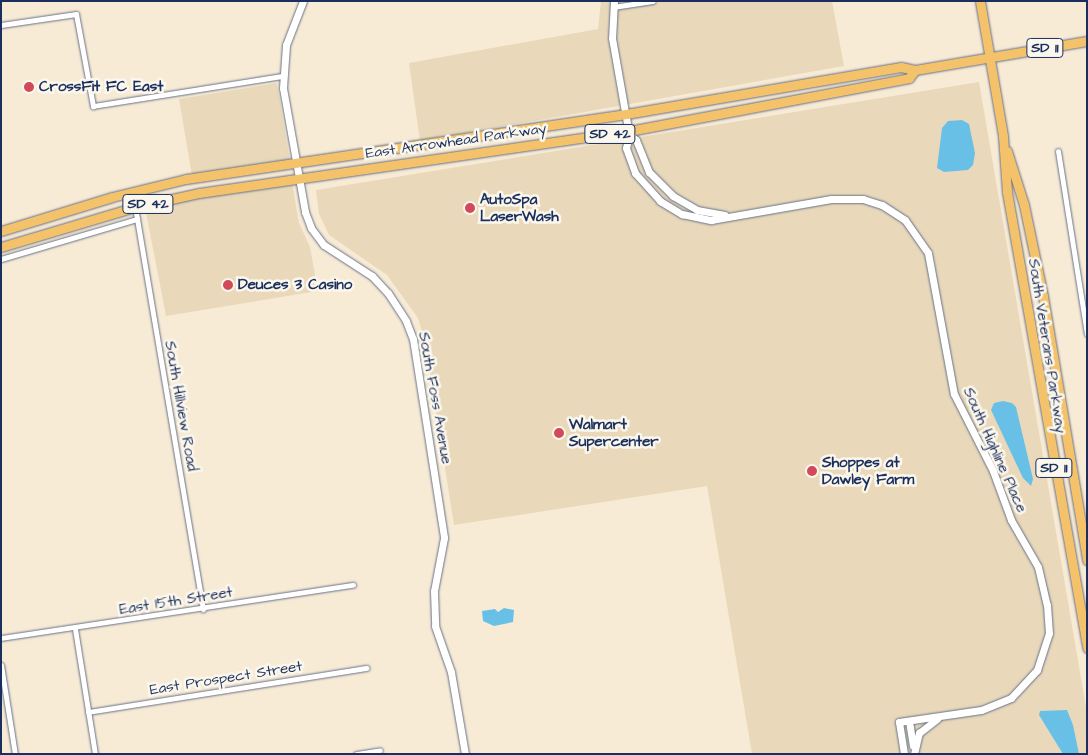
<!DOCTYPE html>
<html>
<head>
<meta charset="utf-8">
<style>
	body { margin:0 }
	#map { position:relative; width:1088px; height:755px; overflow:hidden; background:#f7ebd6; font-family:"Architects Daughter",sans-serif }
	div>[style] { position:absolute }
	[style*='--x'] { left:calc(var(--x)*1px); top:calc(var(--y)*1px); width:calc(var(--w)*1px); rotate:calc(var(--a)*1deg) }
	.built>* { inset:0; background:#e9d9ba }
	.water>* { inset:0; background:#69c0e6 }
	.roads { filter:drop-shadow(0 0 1px #687188) drop-shadow(0 0 1px #687188) }
	.minor>* { height:5px; margin:-2.5px; padding:0 2.5px; transform-origin:2.5px; border-radius:2.5px; background:#fff }
	.tertiary>* { height:7px; margin:-3.5px; padding:0 3.5px; transform-origin:3.5px; border-radius:3.5px; background:#fff }
	.primary>* { height:9px; margin:-4.5px; padding:0 4.5px; transform-origin:4.5px; border-radius:4.5px; background:#f3c26a }
	.trunk>* { height:9px; margin:-4.5px; padding:0 4.5px; transform-origin:4.5px; border-radius:4.5px; background:#f3c26a }
	.dots>* { width:14px; height:14px; translate:-50% -50%; box-sizing:border-box; border:2px solid #fbf7ec; border-radius:50% }
	span { translate:-50% -50%; white-space:nowrap; text-align:center; line-height:1.15; -webkit-text-stroke:5px #fbf7ec; paint-order:stroke }
	.shield-label span { padding:1px 4px; background:#fbf7ec; border:1px solid; border-radius:4px; -webkit-text-stroke-width:0 }
	.shield-label { font-size:14px; color:#1b2f5e; font-weight:700 }
	.poi-label { font-size:15px; color:#1b2f5e; font-weight:700 }
	.left { translate:0 -50%; text-align:left }
	.street-label { font-size:15px; color:#1b2f5e }
	.frame { position:absolute; inset:0; border:2px solid #1b2f5e; pointer-events:none }
</style>
</head>
<body>
<div id="map">
	<div class="built">
		<i style="clip-path:polygon(601px 1px,832px 1px,844px 66px,420px 141px,409px 63px,598px 29px)"></i>
		<i style="clip-path:polygon(979px 82px,1087px 713px,1087px 754px,752px 754px,707px 486px,454px 525px,425px 342px,418px 318px,387px 275px,329px 235px,319px 214px,316px 190px)"></i>
		<i style="clip-path:polygon(277px 83px,291px 167px,193px 182px,179px 99px)"></i>
		<i style="clip-path:polygon(292px 182px,299px 223px,310px 247px,318px 291px,166px 316px,145px 207px)"></i>
	</div>
	<div class="water">
		<i style="clip-path:polygon(948px 121px,962px 120px,969px 124px,975px 153px,973px 165px,968px 170px,944px 172px,937px 168px,942px 128px)"></i>
		<i style="clip-path:polygon(1003px 401px,1012px 403px,1016px 407px,1033px 479px,1031px 486px,1023px 478px,991px 410px,994px 403px)"></i>
		<i style="clip-path:polygon(504px 608px,514px 610px,513px 622px,494px 626px,483px 621px,482px 611px,495px 609px,498px 612px)"></i>
		<i style="clip-path:polygon(1067px 710px,1073px 725px,1079px 754px,1063px 754px,1039px 715px,1040px 711px)"></i>
	</div>
	<div class="roads">
		<div class="minor">
			<i style="--x:613;--y:7;--w:40;--a:-8.5"></i>
			<i style="--x:1;--y:25;--w:76;--a:-8.3"></i>
			<i style="--x:76;--y:14;--w:94;--a:79.5"></i>
			<i style="--x:93;--y:106;--w:192;--a:-9"></i>
			<i style="--x:1058;--y:151;--w:185;--a:81"></i>
			<i style="--x:135;--y:207;--w:408;--a:80.4"></i>
			<i style="--x:1;--y:259;--w:142;--a:-16.4"></i>
			<i style="--x:75;--y:629;--w:127;--a:80.9"></i>
			<i style="--x:1;--y:638;--w:356;--a:-8.6"></i>
			<i style="--x:1;--y:665;--w:90;--a:81.1"></i>
			<i style="--x:88;--y:712;--w:282;--a:-9"></i>
			<i style="--x:356;--y:754;--w:24;--a:-9"></i>
		</div>
		<div class="tertiary">
			<i style="--x:303;--y:1;--w:47;--a:111.1"></i>
			<i style="--x:286;--y:45;--w:43;--a:94"></i>
			<i style="--x:283;--y:88;--w:126;--a:79.9"></i>
			<i style="--x:305;--y:212;--w:17;--a:69"></i>
			<i style="--x:311;--y:228;--w:21;--a:53"></i>
			<i style="--x:324;--y:245;--w:57;--a:32.9"></i>
			<i style="--x:372;--y:276;--w:23;--a:47"></i>
			<i style="--x:388;--y:293;--w:33;--a:57"></i>
			<i style="--x:406;--y:321;--w:19;--a:69"></i>
			<i style="--x:413;--y:339;--w:201;--a:81.1"></i>
			<i style="--x:444;--y:538;--w:54;--a:100.7"></i>
			<i style="--x:434;--y:591;--w:35;--a:88"></i>
			<i style="--x:435;--y:626;--w:49;--a:70.8"></i>
			<i style="--x:451;--y:672;--w:83;--a:80.3"></i>
			<i style="--x:614;--y:1;--w:37;--a:93"></i>
			<i style="--x:612;--y:38;--w:97;--a:80"></i>
			<i style="--x:629;--y:134;--w:14;--a:102"></i>
			<i style="--x:626;--y:148;--w:27;--a:70"></i>
			<i style="--x:635;--y:173;--w:38;--a:48"></i>
			<i style="--x:660;--y:201;--w:26;--a:31"></i>
			<i style="--x:682;--y:214;--w:30;--a:12"></i>
			<i style="--x:711;--y:220;--w:122;--a:-9.9"></i>
			<i style="--x:831;--y:199;--w:32;--a:0"></i>
			<i style="--x:863;--y:199;--w:20;--a:18"></i>
			<i style="--x:882;--y:205;--w:27;--a:33"></i>
			<i style="--x:905;--y:220;--w:40;--a:55.1"></i>
			<i style="--x:928;--y:253;--w:143;--a:79.6"></i>
			<i style="--x:954;--y:394;--w:86;--a:63.1"></i>
			<i style="--x:993;--y:471;--w:52;--a:69.8"></i>
			<i style="--x:1011;--y:520;--w:54;--a:60.1"></i>
			<i style="--x:1038;--y:567;--w:39;--a:77"></i>
			<i style="--x:1047;--y:605;--w:28;--a:86"></i>
			<i style="--x:1049;--y:633;--w:39;--a:108"></i>
			<i style="--x:1037;--y:670;--w:38;--a:133"></i>
			<i style="--x:1011;--y:698;--w:32;--a:158"></i>
			<i style="--x:981;--y:710;--w:83;--a:171.7"></i>
			<i style="--x:899;--y:722;--w:32;--a:81"></i>
			<i style="--x:629;--y:134;--w:9;--a:41"></i>
			<i style="--x:636;--y:140;--w:35;--a:68"></i>
			<i style="--x:649;--y:172;--w:34;--a:45"></i>
			<i style="--x:673;--y:196;--w:28;--a:30"></i>
			<i style="--x:697;--y:210;--w:28;--a:10"></i>
			<i style="--x:909;--y:721;--w:25;--a:81"></i>
			<i style="--x:914;--y:754;--w:22;--a:-77"></i>
			<i style="--x:919;--y:733;--w:23;--a:-38"></i>
		</div>
		<div class="primary">
			<i style="--x:1;--y:231;--w:116;--a:-17"></i>
			<i style="--x:112;--y:197;--w:76;--a:-13.7"></i>
			<i style="--x:186;--y:179;--w:445;--a:-8.4"></i>
			<i style="--x:626;--y:114;--w:279;--a:-9.7"></i>
			<i style="--x:901;--y:67;--w:14;--a:12"></i>
			<i style="--x:915;--y:70;--w:174;--a:-9.6"></i>
			<i style="--x:1;--y:247;--w:140;--a:-16.6"></i>
			<i style="--x:135;--y:207;--w:66;--a:-12.3"></i>
			<i style="--x:199;--y:193;--w:434;--a:-8.2"></i>
			<i style="--x:629;--y:131;--w:285;--a:-10.7"></i>
			<i style="--x:909;--y:78;--w:10;--a:-53"></i>
		</div>
		<div class="trunk">
			<i style="--x:980;--y:1;--w:137;--a:80.3"></i>
			<i style="--x:1003;--y:136;--w:56;--a:85.9"></i>
			<i style="--x:1007;--y:192;--w:463;--a:80"></i>
			<i style="--x:1007;--y:151;--w:57;--a:72.5"></i>
			<i style="--x:1024;--y:205;--w:93;--a:78.2"></i>
			<i style="--x:1043;--y:296;--w:268;--a:80.5"></i>
		</div>
	</div>
	<div class="dots">
		<i style="left:29px;top:87px;background:#d1495b"></i>
		<i style="left:470px;top:208px;background:#d1495b"></i>
		<i style="left:228px;top:285px;background:#d1495b"></i>
		<i style="left:559px;top:433px;background:#d1495b"></i>
		<i style="left:812px;top:471px;background:#d1495b"></i>
	</div>
	<div class="shield-label">
		<span style="left:1045px;top:48px">SD 11</span>
		<span style="left:610px;top:134px">SD 42</span>
		<span style="left:148px;top:204px">SD 42</span>
		<span style="left:1054px;top:468px">SD 11</span>
	</div>
	<div class="poi-label">
		<span class="left" style="left:39px;top:87px">CrossFit FC East</span>
		<span class="left" style="left:480px;top:208px">AutoSpa<br>LaserWash</span>
		<span class="left" style="left:238px;top:285px">Deuces 3 Casino</span>
		<span class="left" style="left:569px;top:433px">Walmart<br>Supercenter</span>
		<span class="left" style="left:822px;top:471px">Shoppes at<br>Dawley Farm</span>
	</div>
	<div class="street-label">
		<span style="left:456px;top:141px;rotate:-8deg">East Arrowhead Parkway</span>
		<span style="left:1047px;top:346px;rotate:81deg">South Veterans Parkway</span>
		<span style="left:435px;top:398px;rotate:80deg">South Foss Avenue</span>
		<span style="left:181px;top:406px;rotate:80deg">South Hillview Road</span>
		<span style="left:995px;top:450px;rotate:66deg">South Highline Place</span>
		<span style="left:176px;top:601px;rotate:-9deg">East 15th Street</span>
		<span style="left:226px;top:678px;rotate:-9deg">East Prospect Street</span>
	</div>
	<div class="frame"></div>
</div>
</body>
</html>
